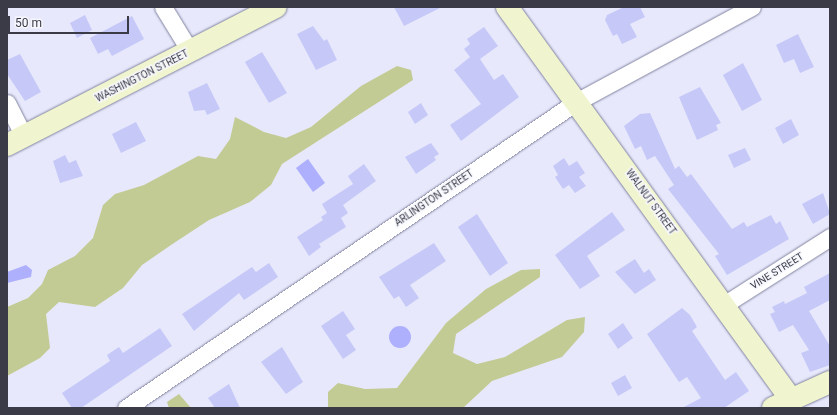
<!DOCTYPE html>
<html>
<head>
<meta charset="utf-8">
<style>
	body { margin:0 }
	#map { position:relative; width:837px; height:415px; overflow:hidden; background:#e7e8fb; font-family:Roboto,sans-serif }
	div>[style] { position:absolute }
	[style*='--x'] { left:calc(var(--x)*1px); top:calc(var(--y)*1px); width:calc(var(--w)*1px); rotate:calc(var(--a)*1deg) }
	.green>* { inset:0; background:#c3cb95 }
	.water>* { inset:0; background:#aeb0fd }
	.round { border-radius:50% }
	.building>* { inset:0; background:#c6c9f8 }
	.roads { filter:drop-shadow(0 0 1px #8183a0) drop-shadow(0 0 1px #8183a0) }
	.street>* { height:17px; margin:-8.5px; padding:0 8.5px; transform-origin:8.5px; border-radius:8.5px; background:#fff }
	.secondary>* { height:22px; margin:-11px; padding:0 11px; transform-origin:11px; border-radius:11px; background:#f1f5cf }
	span { translate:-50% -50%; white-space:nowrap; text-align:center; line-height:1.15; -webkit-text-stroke:3px #f6f7fd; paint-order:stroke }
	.street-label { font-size:10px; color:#3a3b47 }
	.frame { position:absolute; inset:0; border:8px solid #3a3b47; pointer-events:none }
	.scale { position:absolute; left:8px; top:16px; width:121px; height:18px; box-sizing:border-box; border:2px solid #3a3b47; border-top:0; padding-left:5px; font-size:12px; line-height:14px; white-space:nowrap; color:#3a3b47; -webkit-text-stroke:3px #f6f7fd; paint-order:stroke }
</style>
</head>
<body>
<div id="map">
	<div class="green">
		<i style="clip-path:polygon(397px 66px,411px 70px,413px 80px,282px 164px,271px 185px,250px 202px,209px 220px,171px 245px,142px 265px,123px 288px,95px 307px,59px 302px,46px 314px,50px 348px,40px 358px,7px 376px,7px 307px,28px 298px,42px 284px,48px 270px,75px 256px,93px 238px,103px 205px,115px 194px,144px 185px,198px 156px,216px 159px,230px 139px,235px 117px,264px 132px,286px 138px,311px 127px,361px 86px)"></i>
		<i style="clip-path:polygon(540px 269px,540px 277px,456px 334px,453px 353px,477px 364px,505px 357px,567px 320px,585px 317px,584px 332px,562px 357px,492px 381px,463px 408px,328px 408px,328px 392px,338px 383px,365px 389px,397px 388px,446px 323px,486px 289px,521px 270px)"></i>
		<i style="clip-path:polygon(179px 394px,191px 408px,169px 408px,167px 402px)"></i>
	</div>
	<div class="water">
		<i style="clip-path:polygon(308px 159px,325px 183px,313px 192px,296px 168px)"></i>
		<i style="clip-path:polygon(26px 265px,32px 270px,31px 277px,7px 283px,7px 272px)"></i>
		<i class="round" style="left:389px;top:326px;width:22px;height:22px"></i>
	</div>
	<div class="building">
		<i style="clip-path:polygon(394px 7px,442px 7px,404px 26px)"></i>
		<i style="clip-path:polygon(624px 7px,640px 7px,645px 17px,630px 24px,637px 37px,622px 44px,617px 34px,613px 36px,605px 20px,607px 15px)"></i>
		<i style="clip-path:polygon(85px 15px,92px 30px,77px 38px,70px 23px)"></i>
		<i style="clip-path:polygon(132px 16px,144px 39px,112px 56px,108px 49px,98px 54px,90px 38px)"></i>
		<i style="clip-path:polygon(313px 26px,324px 41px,327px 39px,337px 60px,316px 70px,297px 34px)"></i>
		<i style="clip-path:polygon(484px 27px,498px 46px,480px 59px,494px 80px,503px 74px,519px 97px,461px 141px,450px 125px,481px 104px,454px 70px,470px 57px,464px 49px,470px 44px,467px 39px)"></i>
		<i style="clip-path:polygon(798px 34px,814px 67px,800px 73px,794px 59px,784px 63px,776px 45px)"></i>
		<i style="clip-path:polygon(262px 52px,287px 93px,269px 103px,245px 62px)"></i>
		<i style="clip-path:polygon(20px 54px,41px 92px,25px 101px,7px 74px,7px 60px)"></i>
		<i style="clip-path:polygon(743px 63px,762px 100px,742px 111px,723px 75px)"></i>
		<i style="clip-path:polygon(207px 83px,220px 109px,207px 115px,205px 110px,194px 111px,188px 92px)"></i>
		<i style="clip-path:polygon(700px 87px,721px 123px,716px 125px,718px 130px,697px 140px,679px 97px)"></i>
		<i style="clip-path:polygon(421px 103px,428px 115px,415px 124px,408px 112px)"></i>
		<i style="clip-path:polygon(650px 113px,675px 169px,679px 166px,687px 177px,691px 174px,732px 229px,744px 222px,747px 227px,771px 215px,776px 224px,780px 221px,789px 239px,727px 275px,715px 256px,719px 254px,668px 189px,674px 185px,655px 156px,647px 160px,641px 146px,635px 149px,624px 126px,640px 114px)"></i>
		<i style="clip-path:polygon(791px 119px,799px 135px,783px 144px,775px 128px)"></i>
		<i style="clip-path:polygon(136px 122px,146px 141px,121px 153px,112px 134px)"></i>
		<i style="clip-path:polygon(431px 143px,439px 154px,434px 157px,436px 160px,416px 174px,405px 157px)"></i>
		<i style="clip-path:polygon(745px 148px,751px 160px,734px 168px,728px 155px)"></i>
		<i style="clip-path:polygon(65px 155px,69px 163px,76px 160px,83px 176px,60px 183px,53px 161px)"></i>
		<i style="clip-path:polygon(564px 158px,569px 166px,577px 161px,585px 173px,579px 177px,586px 186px,575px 193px,569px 185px,563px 189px,555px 177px,558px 175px,553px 166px)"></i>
		<i style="clip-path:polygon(364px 164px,376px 181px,343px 205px,348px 213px,341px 218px,346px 227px,319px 244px,321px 247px,309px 256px,297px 237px,323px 220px,321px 217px,327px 213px,322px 204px,353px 184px,348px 176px)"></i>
		<i style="clip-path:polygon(823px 193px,830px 214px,813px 224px,802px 204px)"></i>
		<i style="clip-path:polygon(612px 212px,625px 230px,587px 256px,600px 276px,580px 289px,555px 255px)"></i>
		<i style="clip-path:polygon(477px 214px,508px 263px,490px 276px,458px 227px)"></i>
		<i style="clip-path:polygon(434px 243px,446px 261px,410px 285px,419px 298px,406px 307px,399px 296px,394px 299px,379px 277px)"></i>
		<i style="clip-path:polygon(635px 259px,644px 273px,649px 269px,656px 280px,635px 294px,615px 272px)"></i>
		<i style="clip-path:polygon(269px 263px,278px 277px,244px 300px,239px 293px,194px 331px,182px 314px,252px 267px,256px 272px)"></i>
		<i style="clip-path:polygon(830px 273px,830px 300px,809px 311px,830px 346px,830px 365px,810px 372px,801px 353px,809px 350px,793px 325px,779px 332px,770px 314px,775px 312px,772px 307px,784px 301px,785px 304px,807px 293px,804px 287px)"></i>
		<i style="clip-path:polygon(682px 308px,690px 315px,697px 327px,692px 331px,725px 380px,736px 372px,749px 391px,724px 408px,682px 408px,701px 398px,687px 377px,679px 382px,647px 334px)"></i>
		<i style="clip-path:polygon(343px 311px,355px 329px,346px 335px,356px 350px,343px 359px,321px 326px)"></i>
		<i style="clip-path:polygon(623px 323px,633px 338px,618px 349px,608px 334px)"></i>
		<i style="clip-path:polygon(160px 328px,172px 346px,81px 408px,72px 408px,62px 393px,110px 361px,107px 355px,119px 347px,123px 353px)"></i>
		<i style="clip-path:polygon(282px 347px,303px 382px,286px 394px,261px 362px)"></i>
		<i style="clip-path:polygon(625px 375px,632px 388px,618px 396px,611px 383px)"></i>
		<i style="clip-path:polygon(229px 384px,240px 408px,215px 408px,208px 398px)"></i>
	</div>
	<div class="roads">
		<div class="street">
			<i style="--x:163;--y:7;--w:52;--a:58.5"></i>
			<i style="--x:7;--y:103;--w:37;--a:63"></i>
			<i style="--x:725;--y:304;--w:125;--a:-32.5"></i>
			<i style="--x:126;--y:408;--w:544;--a:-34.22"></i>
			<i style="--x:576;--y:102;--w:200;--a:-28.4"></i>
		</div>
		<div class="secondary">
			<i style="--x:507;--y:7;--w:484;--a:54.1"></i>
			<i style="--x:7;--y:145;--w:302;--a:-27.2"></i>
			<i style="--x:773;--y:408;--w:63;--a:-24.5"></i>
		</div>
	</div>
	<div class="street-label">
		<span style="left:142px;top:76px;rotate:-27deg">WASHINGTON STREET</span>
		<span style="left:434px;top:198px;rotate:-34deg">ARLINGTON STREET</span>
		<span style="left:651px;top:202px;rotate:54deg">WALNUT STREET</span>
		<span style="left:777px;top:271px;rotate:-32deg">VINE STREET</span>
	</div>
	<div class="frame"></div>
	<div class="scale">50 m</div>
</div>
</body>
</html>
